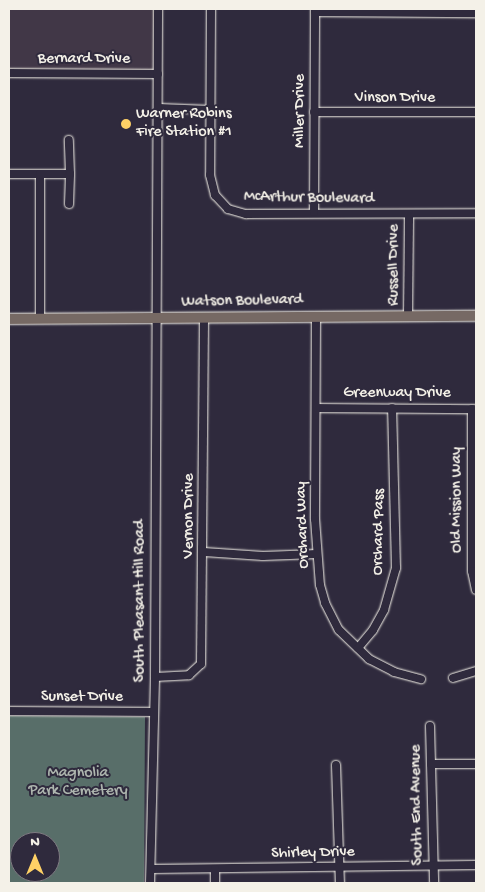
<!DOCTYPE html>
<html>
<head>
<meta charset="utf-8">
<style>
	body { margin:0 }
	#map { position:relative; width:485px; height:892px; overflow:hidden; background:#2f2a3d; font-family:"Gochi Hand",sans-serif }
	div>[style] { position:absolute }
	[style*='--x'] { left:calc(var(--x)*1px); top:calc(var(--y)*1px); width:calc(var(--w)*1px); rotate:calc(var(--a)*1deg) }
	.built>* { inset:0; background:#413747 }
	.green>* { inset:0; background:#586e69 }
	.roads { filter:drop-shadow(0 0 1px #f4f1e8) drop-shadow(0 0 1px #f4f1e8) }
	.minor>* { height:8px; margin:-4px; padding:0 4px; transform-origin:4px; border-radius:4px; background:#2f2a3d }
	.major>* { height:10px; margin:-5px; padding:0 5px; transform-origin:5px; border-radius:5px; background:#766964 }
	.dots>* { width:14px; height:14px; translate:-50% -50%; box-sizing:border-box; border:2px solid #2f2a3d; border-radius:50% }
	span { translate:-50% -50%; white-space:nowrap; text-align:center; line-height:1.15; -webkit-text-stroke:4px #2f2a3d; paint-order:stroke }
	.street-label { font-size:16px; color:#f4f1e8 }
	.poi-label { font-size:16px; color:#f4f1e8 }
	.left { translate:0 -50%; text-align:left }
	.park-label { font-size:16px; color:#aeb6af }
	.frame { position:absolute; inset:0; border:10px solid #f4f1e8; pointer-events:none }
	.north { position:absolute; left:10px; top:832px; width:50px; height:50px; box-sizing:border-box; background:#2f2a3d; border:1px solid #7e7a81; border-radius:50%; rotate:0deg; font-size:14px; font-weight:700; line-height:20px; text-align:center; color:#f4f1e8 }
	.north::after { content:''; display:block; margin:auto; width:18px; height:22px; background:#ffd166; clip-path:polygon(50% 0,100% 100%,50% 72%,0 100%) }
</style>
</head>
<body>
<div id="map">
	<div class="built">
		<i style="clip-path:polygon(9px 9px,154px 9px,155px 70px,9px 70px)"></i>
	</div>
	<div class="green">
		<i style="clip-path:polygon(evenodd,9px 716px,145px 717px,144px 883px,9px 883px,9px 716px,20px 842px,50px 842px,50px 872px,20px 872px,20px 842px)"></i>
	</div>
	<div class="roads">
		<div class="minor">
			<i style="--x:211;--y:9;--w:166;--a:90.3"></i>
			<i style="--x:210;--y:175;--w:21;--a:76"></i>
			<i style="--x:215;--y:195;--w:19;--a:47"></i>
			<i style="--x:228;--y:209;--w:19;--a:16"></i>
			<i style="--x:246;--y:214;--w:230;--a:-0.2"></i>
			<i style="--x:315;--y:12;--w:161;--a:0.4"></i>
			<i style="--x:9;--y:73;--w:149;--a:0.4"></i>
			<i style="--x:159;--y:108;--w:51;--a:2.2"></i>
			<i style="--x:314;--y:112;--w:162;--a:0"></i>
			<i style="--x:9;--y:174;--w:31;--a:0"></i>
			<i style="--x:40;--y:174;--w:145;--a:90"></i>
			<i style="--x:40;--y:174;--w:30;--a:0"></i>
			<i style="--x:70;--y:174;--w:34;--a:-92"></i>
			<i style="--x:69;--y:204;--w:30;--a:-88"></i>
			<i style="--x:314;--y:212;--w:203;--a:-89.7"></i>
			<i style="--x:408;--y:316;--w:102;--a:-89.4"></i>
			<i style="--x:316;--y:317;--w:202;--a:90.3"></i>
			<i style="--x:315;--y:519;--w:66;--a:85.7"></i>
			<i style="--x:320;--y:585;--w:19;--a:74"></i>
			<i style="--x:325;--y:603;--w:30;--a:63"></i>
			<i style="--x:339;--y:630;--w:42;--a:44"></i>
			<i style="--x:369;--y:659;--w:28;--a:27"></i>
			<i style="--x:394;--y:672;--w:28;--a:15"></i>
			<i style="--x:317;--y:408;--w:159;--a:0.4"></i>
			<i style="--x:472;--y:409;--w:162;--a:90"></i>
			<i style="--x:472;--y:571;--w:19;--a:78"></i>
			<i style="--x:204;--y:552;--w:59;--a:3.9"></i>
			<i style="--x:263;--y:556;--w:54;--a:-2.1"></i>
			<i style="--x:358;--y:648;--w:23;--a:-50"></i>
			<i style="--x:373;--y:630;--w:23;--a:-61"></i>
			<i style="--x:384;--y:610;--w:44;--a:-74.1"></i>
			<i style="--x:396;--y:568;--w:160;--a:-91.4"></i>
			<i style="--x:155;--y:677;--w:34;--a:-3"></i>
			<i style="--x:189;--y:675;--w:16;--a:-43"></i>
			<i style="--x:201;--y:664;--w:346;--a:-89.5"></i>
			<i style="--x:453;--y:678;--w:24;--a:-17"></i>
			<i style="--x:9;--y:711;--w:145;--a:0.4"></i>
			<i style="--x:430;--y:726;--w:157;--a:88.5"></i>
			<i style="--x:431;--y:764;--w:45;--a:0"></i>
			<i style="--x:336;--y:765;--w:118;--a:88.1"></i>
			<i style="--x:151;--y:869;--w:325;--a:-0.7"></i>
			<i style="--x:215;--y:869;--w:14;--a:90"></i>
			<i style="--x:150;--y:883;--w:206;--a:-88.6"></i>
			<i style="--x:155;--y:677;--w:668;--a:-89.74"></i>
		</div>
		<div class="major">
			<i style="--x:9;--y:319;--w:467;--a:-0.4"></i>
		</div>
	</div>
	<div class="dots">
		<i style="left:126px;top:124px;background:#ffd166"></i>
	</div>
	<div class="street-label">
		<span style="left:84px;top:60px">Bernard Drive</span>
		<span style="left:395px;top:99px">Vinson Drive</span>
		<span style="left:301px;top:111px;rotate:-90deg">Miller Drive</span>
		<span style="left:309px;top:199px;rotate:1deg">McArthur Boulevard</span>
		<span style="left:395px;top:265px;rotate:-90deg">Russell Drive</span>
		<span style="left:242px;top:302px;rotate:-1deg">Watson Boulevard</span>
		<span style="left:397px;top:394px">Greenway Drive</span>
		<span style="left:458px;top:500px;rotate:-90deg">Old Mission Way</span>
		<span style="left:190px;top:516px;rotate:-90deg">Vernon Drive</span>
		<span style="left:304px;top:525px;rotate:-92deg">Orchard Way</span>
		<span style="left:380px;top:532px;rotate:-89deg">Orchard Pass</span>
		<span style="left:141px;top:601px;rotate:-90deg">South Pleasant Hill Road</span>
		<span style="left:82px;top:698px">Sunset Drive</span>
		<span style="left:418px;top:805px;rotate:-91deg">South End Avenue</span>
		<span style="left:313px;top:854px;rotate:-1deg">Shirley Drive</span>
	</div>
	<div class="poi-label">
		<span class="left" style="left:136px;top:124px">Warner Robins<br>Fire Station #1</span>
	</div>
	<div class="park-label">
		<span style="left:78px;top:783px">Magnolia<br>Park Cemetery</span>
	</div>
	<div class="frame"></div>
	<div class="north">N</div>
</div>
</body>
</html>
